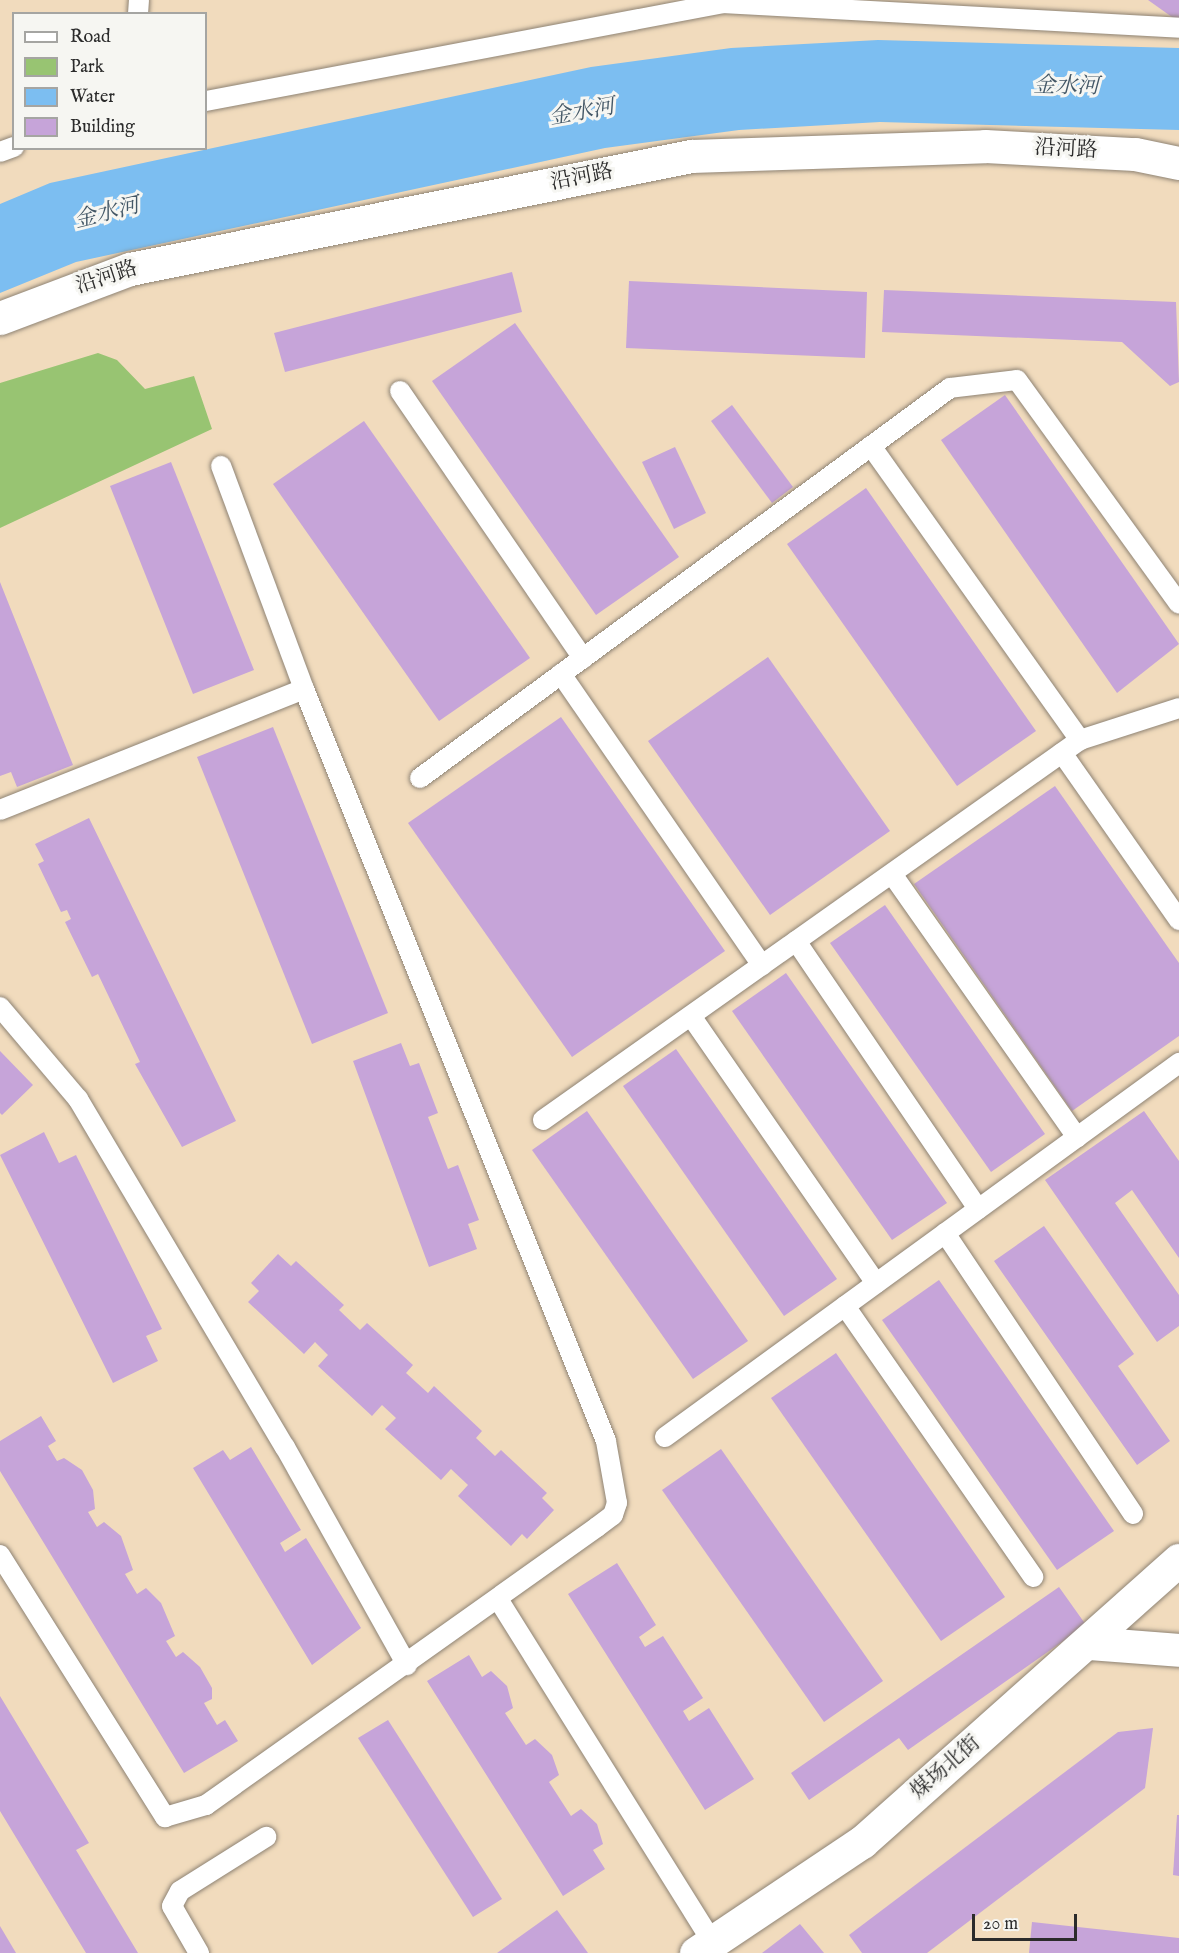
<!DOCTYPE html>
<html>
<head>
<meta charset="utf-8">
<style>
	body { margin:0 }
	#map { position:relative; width:1179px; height:1953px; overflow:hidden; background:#f1dbbd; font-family:"IM FELL English","Noto Serif SC",serif }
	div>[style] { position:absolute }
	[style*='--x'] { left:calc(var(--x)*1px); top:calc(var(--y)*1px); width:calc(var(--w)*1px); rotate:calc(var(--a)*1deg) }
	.green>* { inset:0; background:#98c472 }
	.water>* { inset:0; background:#7cbef1 }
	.building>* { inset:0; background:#c6a4d9 }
	.roads { filter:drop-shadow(0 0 2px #8e8374) drop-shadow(0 0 2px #8e8374) }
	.lane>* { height:20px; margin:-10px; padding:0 10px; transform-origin:10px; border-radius:10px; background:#fff }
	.street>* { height:33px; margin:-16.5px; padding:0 16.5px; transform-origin:16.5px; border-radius:16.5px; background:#fff }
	span { translate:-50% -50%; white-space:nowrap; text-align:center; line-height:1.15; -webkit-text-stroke:6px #f6f6f2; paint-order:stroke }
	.street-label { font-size:21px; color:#2b2b2b }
	.water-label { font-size:22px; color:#435766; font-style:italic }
	.legend { position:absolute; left:12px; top:12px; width:195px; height:138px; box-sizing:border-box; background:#f6f6f2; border:2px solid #a5a5a2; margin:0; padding:8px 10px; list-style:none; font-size:18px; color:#2b2b2b }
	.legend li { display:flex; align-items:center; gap:12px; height:30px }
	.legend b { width:30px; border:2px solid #a5a5a2 }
	.scale { position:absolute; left:972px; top:1914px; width:105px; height:27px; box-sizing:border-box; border:3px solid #2b2b2b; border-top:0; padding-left:8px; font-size:18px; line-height:21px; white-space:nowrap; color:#2b2b2b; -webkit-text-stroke:4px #f6f6f2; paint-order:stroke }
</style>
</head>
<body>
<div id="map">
	<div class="green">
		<i style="clip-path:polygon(98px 353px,117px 360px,145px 389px,194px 376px,212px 429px,0 528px,0 383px)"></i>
	</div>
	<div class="water">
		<i style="clip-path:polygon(878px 40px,1179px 48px,1179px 130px,880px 122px,739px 130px,605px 148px,76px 262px,0 293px,0 204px,50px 183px,591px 67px,731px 48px)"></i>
	</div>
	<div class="building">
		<i style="clip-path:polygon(1148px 0,1179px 0,1179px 22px)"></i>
		<i style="clip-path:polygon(512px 272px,522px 312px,285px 372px,274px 333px)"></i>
		<i style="clip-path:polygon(629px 281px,867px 292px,865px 358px,626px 348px)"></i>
		<i style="clip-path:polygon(884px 290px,1176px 302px,1179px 382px,1170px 386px,1122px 342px,882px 332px)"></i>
		<i style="clip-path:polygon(515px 323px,679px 557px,596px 615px,432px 381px)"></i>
		<i style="clip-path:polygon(1005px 395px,1179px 644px,1117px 693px,941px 440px)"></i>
		<i style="clip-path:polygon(732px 405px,793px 487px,772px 503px,711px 421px)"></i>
		<i style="clip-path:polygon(364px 421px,530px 658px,439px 721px,273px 484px)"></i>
		<i style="clip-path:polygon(675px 447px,706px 513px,674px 529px,642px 462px)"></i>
		<i style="clip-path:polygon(171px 462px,254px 670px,193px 694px,110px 486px)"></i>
		<i style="clip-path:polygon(866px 488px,1036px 731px,957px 786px,787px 544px)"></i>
		<i style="clip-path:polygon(0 582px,73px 765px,17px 787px,11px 772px,0 776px)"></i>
		<i style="clip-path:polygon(768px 657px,890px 831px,770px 915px,648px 741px)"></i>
		<i style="clip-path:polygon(561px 717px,725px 951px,572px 1057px,408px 823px)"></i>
		<i style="clip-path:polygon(273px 727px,388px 1013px,312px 1044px,197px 757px)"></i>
		<i style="clip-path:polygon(1055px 786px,1179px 963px,1179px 1036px,1072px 1111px,914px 884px)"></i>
		<i style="clip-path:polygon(89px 818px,236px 1121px,182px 1147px,135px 1064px,140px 1062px,98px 974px,92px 977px,65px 922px,71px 919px,67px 910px,61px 912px,38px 864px,44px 861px,35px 844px)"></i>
		<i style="clip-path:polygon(885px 905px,1045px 1134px,991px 1172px,830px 943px)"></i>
		<i style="clip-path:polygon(786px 973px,947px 1203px,892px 1240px,732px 1011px)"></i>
		<i style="clip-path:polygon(401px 1043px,410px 1066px,419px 1063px,438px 1113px,428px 1117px,448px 1169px,458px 1165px,479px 1220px,468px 1224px,477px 1249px,429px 1267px,353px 1061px)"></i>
		<i style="clip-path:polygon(676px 1049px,837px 1279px,784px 1316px,623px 1086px)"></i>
		<i style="clip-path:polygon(0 1051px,33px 1085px,2px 1115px,0 1113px)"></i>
		<i style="clip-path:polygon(587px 1111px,748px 1341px,693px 1379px,532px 1150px)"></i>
		<i style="clip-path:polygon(1144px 1111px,1179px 1161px,1179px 1258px,1132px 1190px,1115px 1203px,1179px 1295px,1179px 1326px,1157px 1342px,1045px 1180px)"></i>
		<i style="clip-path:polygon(44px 1132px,59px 1163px,76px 1155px,162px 1329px,146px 1336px,158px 1361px,113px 1383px,0 1155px)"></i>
		<i style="clip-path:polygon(1044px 1226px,1134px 1354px,1118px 1366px,1170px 1441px,1137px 1465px,994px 1261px)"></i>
		<i style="clip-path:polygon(278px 1254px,291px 1266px,296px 1261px,344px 1305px,339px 1310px,360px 1330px,367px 1323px,413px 1365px,406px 1373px,428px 1393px,434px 1386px,482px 1431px,476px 1438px,495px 1456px,501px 1450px,547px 1493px,542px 1498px,554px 1510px,527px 1539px,522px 1534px,511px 1546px,458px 1496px,468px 1485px,451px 1469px,441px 1480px,385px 1429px,396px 1418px,382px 1405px,372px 1416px,318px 1366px,328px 1355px,315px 1342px,304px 1354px,248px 1302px,259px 1291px,251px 1283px)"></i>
		<i style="clip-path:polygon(939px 1280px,1114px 1531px,1057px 1570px,882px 1320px)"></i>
		<i style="clip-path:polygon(836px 1353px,1005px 1597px,941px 1641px,771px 1398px)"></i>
		<i style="clip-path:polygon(41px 1416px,56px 1441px,48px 1446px,57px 1461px,64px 1458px,82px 1470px,93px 1490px,95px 1509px,88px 1512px,97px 1527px,104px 1522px,121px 1536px,133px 1570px,125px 1574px,137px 1594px,146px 1588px,161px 1603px,175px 1636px,166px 1641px,176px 1657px,183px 1652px,200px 1667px,212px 1688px,212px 1699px,204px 1703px,217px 1725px,225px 1720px,238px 1741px,184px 1773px,0 1471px,0 1441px)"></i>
		<i style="clip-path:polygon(251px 1447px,301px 1530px,280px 1543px,285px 1552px,306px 1538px,361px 1628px,312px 1665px,193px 1468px,223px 1450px,230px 1460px)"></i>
		<i style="clip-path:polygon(721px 1449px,883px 1681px,824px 1722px,662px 1490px)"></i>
		<i style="clip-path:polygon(617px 1563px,656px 1625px,639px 1637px,645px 1647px,663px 1636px,703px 1698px,683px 1711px,689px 1721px,709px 1708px,754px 1779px,705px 1810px,568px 1594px)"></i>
		<i style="clip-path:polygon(1059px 1587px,1086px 1625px,908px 1750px,899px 1738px,809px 1800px,791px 1773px)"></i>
		<i style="clip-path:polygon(469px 1655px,482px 1677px,491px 1671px,507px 1686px,513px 1708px,505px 1713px,526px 1745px,535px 1739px,552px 1755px,559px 1775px,549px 1782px,571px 1816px,581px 1809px,597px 1824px,603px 1844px,593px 1850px,605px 1869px,563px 1896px,427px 1681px)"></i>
		<i style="clip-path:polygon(0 1696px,89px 1843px,76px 1850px,138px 1953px,86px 1953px,0 1811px)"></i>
		<i style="clip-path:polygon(388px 1720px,502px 1899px,473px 1917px,358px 1738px)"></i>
		<i style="clip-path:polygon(1153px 1728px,1145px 1788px,927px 1953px,862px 1953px,849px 1935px,1118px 1732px)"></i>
		<i style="clip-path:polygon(1177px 1815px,1179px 1815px,1179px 1876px,1173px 1875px)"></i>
		<i style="clip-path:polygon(557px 1910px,588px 1953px,497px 1953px)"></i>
		<i style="clip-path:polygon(1032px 1922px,1179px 1938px,1179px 1953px,1029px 1953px)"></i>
		<i style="clip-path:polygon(800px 1924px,824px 1953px,762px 1953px)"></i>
		<i style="clip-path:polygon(0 1926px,16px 1953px,0 1953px)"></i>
	</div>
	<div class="roads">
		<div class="lane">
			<i style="--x:138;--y:14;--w:14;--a:-86"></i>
			<i style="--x:206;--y:101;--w:526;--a:-10.73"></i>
			<i style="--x:723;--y:3;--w:457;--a:3.1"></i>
			<i style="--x:0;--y:152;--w:15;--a:-20"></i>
			<i style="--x:400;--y:391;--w:324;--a:55.6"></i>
			<i style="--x:871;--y:446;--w:361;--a:54.6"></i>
			<i style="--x:561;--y:674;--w:354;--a:55.4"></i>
			<i style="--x:1062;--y:753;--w:204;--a:55"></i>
			<i style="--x:420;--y:778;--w:658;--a:-36.35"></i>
			<i style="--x:950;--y:388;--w:67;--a:-6.8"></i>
			<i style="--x:1017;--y:380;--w:276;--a:54.1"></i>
			<i style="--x:0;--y:810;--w:327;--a:-21.7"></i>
			<i style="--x:892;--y:874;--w:322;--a:54.9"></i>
			<i style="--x:796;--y:941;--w:324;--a:55.8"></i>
			<i style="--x:0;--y:1007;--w:121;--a:49.7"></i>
			<i style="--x:78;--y:1099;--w:405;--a:59.3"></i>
			<i style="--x:285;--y:1447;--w:250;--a:60.8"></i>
			<i style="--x:691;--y:1016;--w:325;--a:55.3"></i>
			<i style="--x:543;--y:1120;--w:658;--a:-35.28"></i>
			<i style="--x:1080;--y:740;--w:104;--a:-17.9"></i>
			<i style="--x:945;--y:1233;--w:338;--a:56.2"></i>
			<i style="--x:845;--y:1306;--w:330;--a:55.2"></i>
			<i style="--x:665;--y:1437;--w:636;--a:-36.04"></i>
			<i style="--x:0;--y:1555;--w:310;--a:57.8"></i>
			<i style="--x:165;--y:1817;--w:43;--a:-16.3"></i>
			<i style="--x:206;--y:1805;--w:480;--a:-35.4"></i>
			<i style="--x:597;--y:1527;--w:20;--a:-37"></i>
			<i style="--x:613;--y:1515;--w:13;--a:-72"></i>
			<i style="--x:617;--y:1503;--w:63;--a:-100.1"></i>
			<i style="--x:606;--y:1441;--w:810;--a:-111.88"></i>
			<i style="--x:304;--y:689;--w:238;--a:-110.4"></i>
			<i style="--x:498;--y:1599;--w:404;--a:58"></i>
			<i style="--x:199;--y:1953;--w:54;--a:-119.9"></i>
			<i style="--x:172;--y:1906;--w:17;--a:-62"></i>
			<i style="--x:180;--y:1891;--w:102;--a:-32.1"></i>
		</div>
		<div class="street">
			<i style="--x:0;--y:318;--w:139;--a:-20.7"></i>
			<i style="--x:130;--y:269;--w:572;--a:-11.39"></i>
			<i style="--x:691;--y:156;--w:294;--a:-1.9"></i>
			<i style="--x:985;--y:146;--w:150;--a:3.1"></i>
			<i style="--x:1135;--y:154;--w:45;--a:11.6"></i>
			<i style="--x:1089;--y:1643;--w:90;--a:4.4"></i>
			<i style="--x:696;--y:1953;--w:200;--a:-33.8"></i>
			<i style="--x:862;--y:1842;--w:424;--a:-41.7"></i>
		</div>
	</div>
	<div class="street-label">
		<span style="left:1066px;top:150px;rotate:3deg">沿河路</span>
		<span style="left:582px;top:178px;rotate:-11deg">沿河路</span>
		<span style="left:107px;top:278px;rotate:-18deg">沿河路</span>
		<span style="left:946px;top:1768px;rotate:-41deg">煤场北街</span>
	</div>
	<div class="water-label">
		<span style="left:1066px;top:87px;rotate:1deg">金水河</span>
		<span style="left:582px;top:113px;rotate:-10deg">金水河</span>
		<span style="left:107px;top:214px;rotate:-14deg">金水河</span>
	</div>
	<ul class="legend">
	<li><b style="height:8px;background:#fff"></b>Road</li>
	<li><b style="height:16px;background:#98c472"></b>Park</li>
	<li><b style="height:16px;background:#7cbef1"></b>Water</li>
	<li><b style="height:16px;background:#c6a4d9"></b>Building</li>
	</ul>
	<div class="scale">20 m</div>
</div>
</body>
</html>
